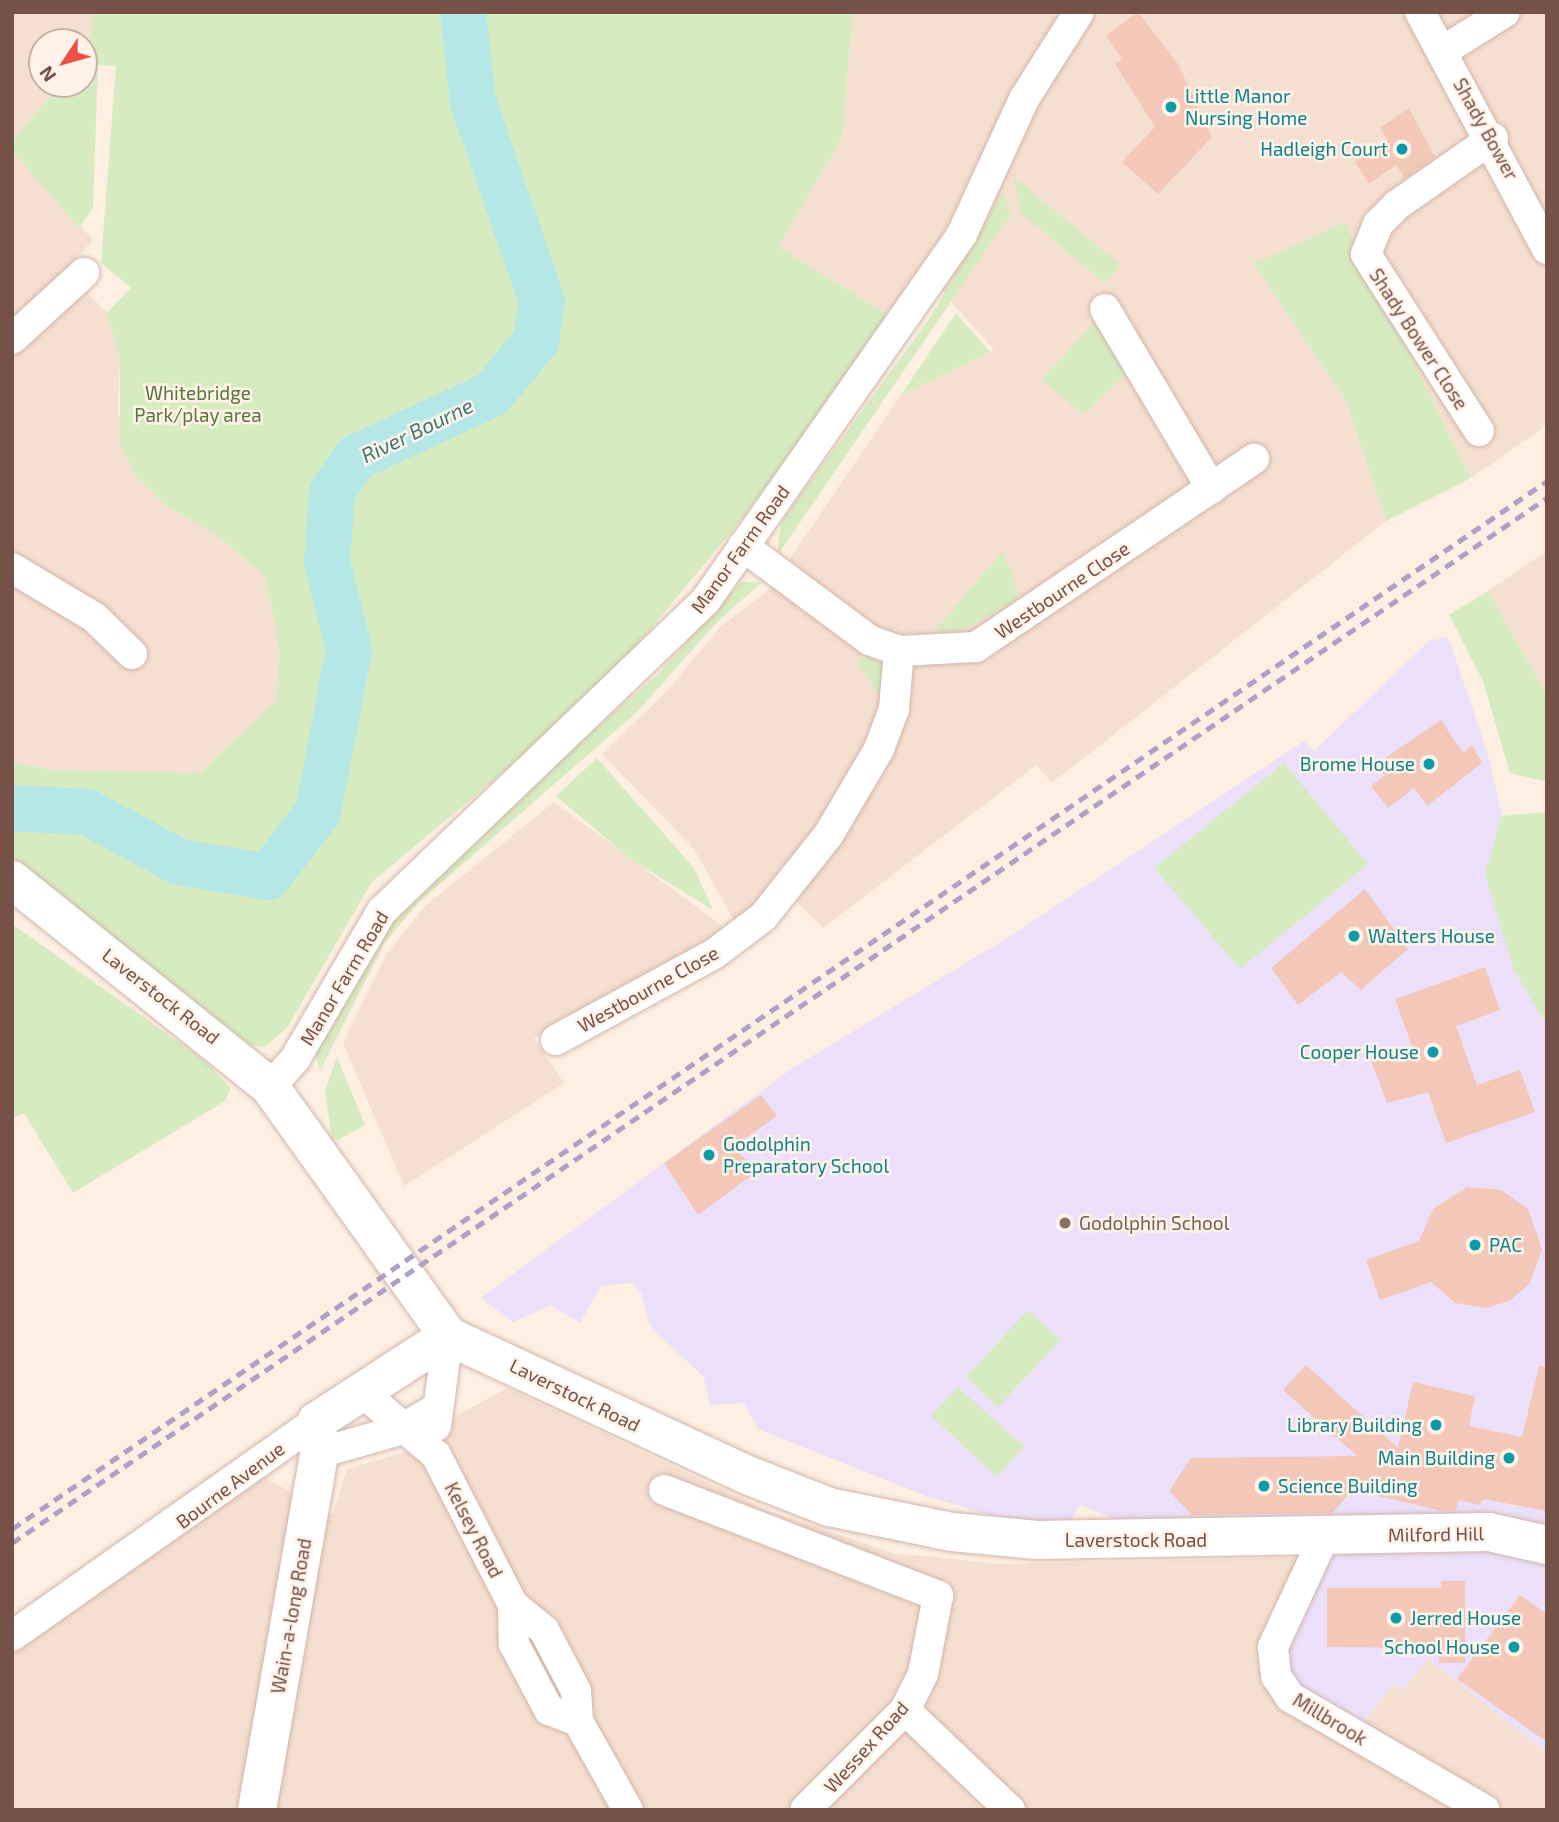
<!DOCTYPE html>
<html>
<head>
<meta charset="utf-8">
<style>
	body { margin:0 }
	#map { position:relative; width:1559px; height:1822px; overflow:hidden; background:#fdefe2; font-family:"Exo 2",sans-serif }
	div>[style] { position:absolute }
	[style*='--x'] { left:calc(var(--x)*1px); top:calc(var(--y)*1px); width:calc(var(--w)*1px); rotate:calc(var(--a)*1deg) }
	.residential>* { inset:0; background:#f5dfd0 }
	.education>* { inset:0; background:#ecdff9 }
	.green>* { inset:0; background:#d7ebc0 }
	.river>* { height:46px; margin:-23px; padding:0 23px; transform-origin:23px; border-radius:23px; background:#b6e7e7 }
	.building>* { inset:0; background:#f3c8b8 }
	.roads { filter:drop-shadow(0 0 2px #d1b6ab) drop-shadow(0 0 2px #d1b6ab) }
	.street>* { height:30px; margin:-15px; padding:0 15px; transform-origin:15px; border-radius:15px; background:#fff }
	.secondary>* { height:38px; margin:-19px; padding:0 19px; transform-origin:19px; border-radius:19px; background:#fff }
	.rail>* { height:5px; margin-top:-2.5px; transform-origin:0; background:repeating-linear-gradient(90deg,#afa0c6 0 10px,transparent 0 17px) }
	.dots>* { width:19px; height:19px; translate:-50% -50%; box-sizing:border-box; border:4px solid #fff3e9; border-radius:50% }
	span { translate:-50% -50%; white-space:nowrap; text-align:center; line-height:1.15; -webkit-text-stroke:5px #fff3e9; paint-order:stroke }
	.culture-label { font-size:19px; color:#0d838f }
	.left { translate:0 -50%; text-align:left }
	.right { translate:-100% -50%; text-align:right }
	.street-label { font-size:19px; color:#755147 }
	.park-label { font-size:19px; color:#56763c }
	.education-label { font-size:19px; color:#785e54 }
	.water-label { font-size:21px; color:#3b7a7c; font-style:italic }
	.frame { position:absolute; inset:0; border:14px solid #755147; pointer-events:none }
	.north { position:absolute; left:28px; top:28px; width:70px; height:70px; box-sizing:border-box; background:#fff3e9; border:2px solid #c8b2a8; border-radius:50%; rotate:234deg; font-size:19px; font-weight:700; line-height:28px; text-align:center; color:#755147 }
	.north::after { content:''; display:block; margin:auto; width:24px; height:32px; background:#ec5042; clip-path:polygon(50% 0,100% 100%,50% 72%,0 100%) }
</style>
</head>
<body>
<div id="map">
	<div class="residential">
		<i style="clip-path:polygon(12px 12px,94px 12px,92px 47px,84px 56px,84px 42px,42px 42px,42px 84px,60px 84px,12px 141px)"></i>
		<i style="clip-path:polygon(853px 12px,1547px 12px,1547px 425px,1471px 478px,1344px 223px,1255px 264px,1346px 401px,1386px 521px,1052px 783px,1036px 765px,823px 928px,790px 895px,736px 924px,694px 849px,602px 754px,666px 692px,721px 626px,768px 591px,901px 395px,994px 350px,924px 271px,892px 317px,779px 247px,842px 138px)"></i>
		<i style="clip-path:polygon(12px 151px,93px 240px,65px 270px,107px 313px,120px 360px,118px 413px,163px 504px,216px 535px,265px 576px,279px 649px,276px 701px,200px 773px,54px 770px,12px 762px)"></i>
		<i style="clip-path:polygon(1547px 551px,1547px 695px,1488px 591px)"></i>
		<i style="clip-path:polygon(554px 802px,728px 930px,534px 1038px,564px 1083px,404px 1186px,343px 1043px,386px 955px,425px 906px)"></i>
		<i style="clip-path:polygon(507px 1388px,766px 1510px,893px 1553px,1002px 1564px,1328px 1557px,1394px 1683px,1404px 1690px,1427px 1658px,1547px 1753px,1547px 1810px,12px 1810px,12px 1648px,264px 1477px,332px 1515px,347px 1469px,415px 1449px,454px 1417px)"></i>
	</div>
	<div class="education">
		<i style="clip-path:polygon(1448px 637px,1487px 751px,1547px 1006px,1547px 1753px,1428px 1659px,1403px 1690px,1394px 1683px,1361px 1726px,1292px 1685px,1285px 1648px,1328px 1557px,1144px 1532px,1079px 1504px,1070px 1524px,994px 1516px,929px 1497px,758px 1429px,744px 1403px,710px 1405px,704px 1377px,651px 1328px,641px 1293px,632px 1283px,601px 1286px,580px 1323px,551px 1305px,513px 1322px,481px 1298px,791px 1069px,1009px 937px,1304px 741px,1314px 751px,1429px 641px)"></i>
	</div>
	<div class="green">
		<i style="clip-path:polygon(94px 12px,853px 12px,842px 138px,779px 247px,892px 317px,741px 520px,628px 656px,531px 749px,372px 882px,287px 1028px,265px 1047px,247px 1044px,12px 860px,12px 762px,54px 770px,200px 773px,276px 701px,279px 649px,265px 576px,216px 535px,163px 504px,137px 478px,120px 445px,120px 360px,107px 313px,131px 288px,101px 263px,116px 66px,98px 65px,93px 208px,79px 228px,12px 151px,12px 141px,60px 84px,84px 84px)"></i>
		<i style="clip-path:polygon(1014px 177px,1121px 265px,1104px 283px,1020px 212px)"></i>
		<i style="clip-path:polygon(1003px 192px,1011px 214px,777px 556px,781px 522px,932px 315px)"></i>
		<i style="clip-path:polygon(1344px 222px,1471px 478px,1386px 521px,1346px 401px,1254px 264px)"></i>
		<i style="clip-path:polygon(956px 313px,990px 352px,901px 395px)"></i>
		<i style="clip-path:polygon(1098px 319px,1130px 370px,1083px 415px,1041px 379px)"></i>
		<i style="clip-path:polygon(1002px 552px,1015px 579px,1016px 600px,967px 628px,931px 635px)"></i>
		<i style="clip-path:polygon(741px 582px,762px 582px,718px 621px,637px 712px,418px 903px,385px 942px,320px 1071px,315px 1053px,378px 931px,482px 829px,658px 674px)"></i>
		<i style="clip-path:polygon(1488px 591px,1547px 695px,1547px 782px,1510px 773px,1483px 681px,1449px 615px)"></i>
		<i style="clip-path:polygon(870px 652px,887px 674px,884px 704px,857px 662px)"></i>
		<i style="clip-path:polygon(597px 758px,694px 868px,713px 910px,630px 859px,556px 796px)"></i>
		<i style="clip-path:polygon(1284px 763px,1368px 864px,1240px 969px,1154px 868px)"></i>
		<i style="clip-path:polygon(1547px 812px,1547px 1026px,1514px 970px,1485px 875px,1501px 816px)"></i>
		<i style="clip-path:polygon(12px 924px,204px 1060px,231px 1088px,225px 1101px,73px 1193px,24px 1113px,12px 1119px)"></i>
		<i style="clip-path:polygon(337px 1057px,365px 1125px,338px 1140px,332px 1139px,325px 1091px)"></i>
		<i style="clip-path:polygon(1028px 1310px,1061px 1340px,998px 1407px,966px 1377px)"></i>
		<i style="clip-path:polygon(958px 1387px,1024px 1447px,997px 1477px,931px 1416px)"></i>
	</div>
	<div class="river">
		<i style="--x:12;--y:808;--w:75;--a:3.1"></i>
		<i style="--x:87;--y:812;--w:105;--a:28.5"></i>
		<i style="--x:179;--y:862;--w:90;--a:9.6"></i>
		<i style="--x:268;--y:877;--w:82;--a:-52.4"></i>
		<i style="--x:318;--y:812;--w:165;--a:-79.2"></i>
		<i style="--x:349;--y:650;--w:91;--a:-104"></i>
		<i style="--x:327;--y:562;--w:70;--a:-85.9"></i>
		<i style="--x:332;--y:492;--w:41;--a:-55.9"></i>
		<i style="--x:355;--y:458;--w:151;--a:-25"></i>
		<i style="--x:492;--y:394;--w:69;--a:-50.3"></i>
		<i style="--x:536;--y:341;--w:40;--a:-81.5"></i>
		<i style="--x:542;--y:301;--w:211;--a:-109.1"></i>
		<i style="--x:473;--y:102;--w:91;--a:-96.3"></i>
	</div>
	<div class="building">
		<i style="clip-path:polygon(1138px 12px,1178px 64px,1212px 137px,1158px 194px,1122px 162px,1155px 127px,1115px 64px,1122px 59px,1106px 36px)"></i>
		<i style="clip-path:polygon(1409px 108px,1435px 157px,1405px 178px,1396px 165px,1369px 184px,1355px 162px,1388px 140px,1380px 128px)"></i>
		<i style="clip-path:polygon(1441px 720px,1463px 753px,1472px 745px,1482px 763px,1427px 806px,1414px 788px,1388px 808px,1371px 786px,1385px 775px,1376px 764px)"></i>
		<i style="clip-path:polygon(1365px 889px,1408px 949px,1361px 990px,1341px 972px,1298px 1005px,1271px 968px)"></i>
		<i style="clip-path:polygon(1485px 967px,1500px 1010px,1456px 1026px,1477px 1085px,1520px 1070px,1535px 1112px,1446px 1143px,1428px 1092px,1387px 1103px,1371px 1061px,1413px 1049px,1395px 999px)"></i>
		<i style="clip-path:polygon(761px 1095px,777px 1116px,734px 1146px,756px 1172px,698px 1215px,664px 1163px)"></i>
		<i style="clip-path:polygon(1467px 1187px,1501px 1190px,1528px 1209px,1542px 1249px,1530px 1283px,1511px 1300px,1487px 1308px,1455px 1303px,1431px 1282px,1380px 1300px,1366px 1260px,1419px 1241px,1433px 1209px)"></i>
		<i style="clip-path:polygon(1306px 1365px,1398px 1448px,1413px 1382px,1475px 1396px,1469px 1426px,1522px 1437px,1539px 1366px,1547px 1367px,1547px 1511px,1483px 1499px,1480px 1505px,1459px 1500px,1455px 1511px,1442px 1511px,1353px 1490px,1332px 1513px,1192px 1515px,1169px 1491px,1191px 1458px,1357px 1456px,1283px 1390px)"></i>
		<i style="clip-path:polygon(1441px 1581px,1465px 1581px,1465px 1663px,1439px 1663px,1439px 1648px,1327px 1647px,1327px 1588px,1441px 1588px)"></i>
		<i style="clip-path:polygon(1520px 1595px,1547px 1614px,1547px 1742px,1457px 1679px)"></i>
	</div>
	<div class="roads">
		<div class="street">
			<i style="--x:1420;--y:12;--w:269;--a:61.8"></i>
			<i style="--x:1443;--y:51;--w:73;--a:-32.2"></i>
			<i style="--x:1105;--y:309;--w:209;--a:59.3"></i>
			<i style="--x:12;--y:339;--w:98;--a:-42.5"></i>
			<i style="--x:1479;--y:431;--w:210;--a:-122.6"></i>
			<i style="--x:1366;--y:254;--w:32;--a:-68"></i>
			<i style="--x:1378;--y:224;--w:27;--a:-45"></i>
			<i style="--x:1397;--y:205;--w:117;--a:-34.9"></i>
			<i style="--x:743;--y:546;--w:157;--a:36.7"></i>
			<i style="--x:869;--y:640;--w:32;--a:20"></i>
			<i style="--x:899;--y:651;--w:77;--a:-3"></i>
			<i style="--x:976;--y:647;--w:336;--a:-34.1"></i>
			<i style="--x:12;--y:568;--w:96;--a:30.9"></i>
			<i style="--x:94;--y:617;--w:53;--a:44.2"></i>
			<i style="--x:556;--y:1040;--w:180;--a:-28.6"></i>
			<i style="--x:714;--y:954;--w:61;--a:-37.1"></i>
			<i style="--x:763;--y:917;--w:106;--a:-51.5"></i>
			<i style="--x:829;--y:834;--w:99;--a:-59.5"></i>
			<i style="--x:879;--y:749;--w:43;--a:-69.4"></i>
			<i style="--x:894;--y:709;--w:58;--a:-85.1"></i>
			<i style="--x:270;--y:1087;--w:38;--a:-48"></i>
			<i style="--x:295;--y:1059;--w:172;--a:-59.6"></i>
			<i style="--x:382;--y:911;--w:449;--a:-43.8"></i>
			<i style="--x:706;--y:600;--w:447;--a:-55"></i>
			<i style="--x:962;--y:234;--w:149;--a:-65.3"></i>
			<i style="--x:1024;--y:99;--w:103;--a:-57.7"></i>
			<i style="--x:362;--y:1392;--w:97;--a:40.4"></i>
			<i style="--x:436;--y:1455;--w:169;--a:62.8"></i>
			<i style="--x:513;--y:1605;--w:40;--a:39"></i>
			<i style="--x:544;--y:1630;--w:69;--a:62.3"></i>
			<i style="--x:576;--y:1691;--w:30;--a:86"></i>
			<i style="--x:578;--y:1721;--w:102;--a:60.7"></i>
			<i style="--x:436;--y:1426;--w:91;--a:-82.4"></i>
			<i style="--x:319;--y:1453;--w:84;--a:-15.9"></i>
			<i style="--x:400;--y:1430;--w:43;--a:-30.7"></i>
			<i style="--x:664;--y:1490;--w:294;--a:21.1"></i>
			<i style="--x:938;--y:1596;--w:79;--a:100.9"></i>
			<i style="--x:923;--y:1674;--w:40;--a:116.6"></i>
			<i style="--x:905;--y:1710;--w:141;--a:135"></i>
			<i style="--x:1324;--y:1537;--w:121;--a:114.9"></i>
			<i style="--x:1273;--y:1647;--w:29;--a:84"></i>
			<i style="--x:1276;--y:1676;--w:25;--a:56"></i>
			<i style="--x:1290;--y:1697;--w:225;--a:30.1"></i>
			<i style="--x:513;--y:1605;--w:39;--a:89"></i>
			<i style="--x:514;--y:1644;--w:75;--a:62.1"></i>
			<i style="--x:549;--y:1710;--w:31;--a:21"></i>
			<i style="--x:12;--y:1636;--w:373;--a:-35.2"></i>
			<i style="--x:905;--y:1710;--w:145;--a:43.6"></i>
		</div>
		<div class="secondary">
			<i style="--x:12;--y:880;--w:331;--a:38.7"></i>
			<i style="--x:270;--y:1087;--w:306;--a:54.4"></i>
			<i style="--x:448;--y:1336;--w:333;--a:24.9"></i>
			<i style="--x:750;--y:1476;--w:85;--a:21.4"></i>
			<i style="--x:829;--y:1507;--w:126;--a:11.5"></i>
			<i style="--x:952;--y:1532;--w:85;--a:5.4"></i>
			<i style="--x:1037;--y:1540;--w:452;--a:-1"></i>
			<i style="--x:1489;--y:1532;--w:59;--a:12.6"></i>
			<i style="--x:257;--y:1810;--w:362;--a:-80.1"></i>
			<i style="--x:319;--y:1453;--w:32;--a:-94"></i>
			<i style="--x:317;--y:1421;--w:156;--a:-33"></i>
		</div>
	</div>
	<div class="rail">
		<i style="--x:12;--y:1529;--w:1859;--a:-34.32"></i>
		<i style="--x:12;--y:1543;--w:1857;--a:-34.25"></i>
	</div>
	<div class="dots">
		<i style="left:1171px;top:107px;background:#0f9aa8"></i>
		<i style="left:1402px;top:149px;background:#0f9aa8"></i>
		<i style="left:1429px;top:764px;background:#0f9aa8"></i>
		<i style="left:1354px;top:936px;background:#0f9aa8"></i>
		<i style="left:1433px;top:1052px;background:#0f9aa8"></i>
		<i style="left:709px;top:1155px;background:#0f9aa8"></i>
		<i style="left:1065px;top:1223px;background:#8d6e63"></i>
		<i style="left:1475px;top:1245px;background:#0f9aa8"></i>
		<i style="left:1436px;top:1425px;background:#0f9aa8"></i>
		<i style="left:1509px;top:1458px;background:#0f9aa8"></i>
		<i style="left:1264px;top:1486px;background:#0f9aa8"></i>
		<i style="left:1396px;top:1618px;background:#0f9aa8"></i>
		<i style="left:1514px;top:1647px;background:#0f9aa8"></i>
	</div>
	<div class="culture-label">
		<span class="left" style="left:1185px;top:107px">Little Manor<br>Nursing Home</span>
		<span class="right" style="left:1388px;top:149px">Hadleigh Court</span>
		<span class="right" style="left:1415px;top:764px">Brome House</span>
		<span class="left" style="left:1368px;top:936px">Walters House</span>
		<span class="right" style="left:1419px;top:1052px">Cooper House</span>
		<span class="left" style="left:723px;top:1155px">Godolphin<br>Preparatory School</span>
		<span class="left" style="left:1489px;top:1245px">PAC</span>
		<span class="right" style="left:1422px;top:1425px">Library Building</span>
		<span class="right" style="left:1495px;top:1458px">Main Building</span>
		<span class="left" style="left:1278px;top:1486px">Science Building</span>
		<span class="left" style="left:1410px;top:1618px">Jerred House</span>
		<span class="right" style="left:1500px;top:1647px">School House</span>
	</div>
	<div class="street-label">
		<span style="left:1486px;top:129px;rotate:61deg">Shady Bower</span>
		<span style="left:1419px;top:339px;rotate:57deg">Shady Bower Close</span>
		<span style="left:740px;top:549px;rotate:-54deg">Manor Farm Road</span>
		<span style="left:1062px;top:590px;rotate:-34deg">Westbourne Close</span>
		<span style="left:344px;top:978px;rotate:-59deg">Manor Farm Road</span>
		<span style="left:648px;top:989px;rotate:-29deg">Westbourne Close</span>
		<span style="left:161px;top:996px;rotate:38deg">Laverstock Road</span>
		<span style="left:575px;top:1395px;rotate:26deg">Laverstock Road</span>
		<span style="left:230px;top:1485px;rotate:-37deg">Bourne Avenue</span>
		<span style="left:474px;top:1530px;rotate:63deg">Kelsey Road</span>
		<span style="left:1436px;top:1534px;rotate:-1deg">Milford Hill</span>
		<span style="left:1136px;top:1540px">Laverstock Road</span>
		<span style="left:291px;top:1616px;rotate:-80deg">Wain-a-long Road</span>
		<span style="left:1330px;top:1719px;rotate:31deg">Millbrook</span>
		<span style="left:866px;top:1747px;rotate:-48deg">Wessex Road</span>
	</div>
	<div class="park-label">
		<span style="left:198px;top:404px">Whitebridge<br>Park/play area</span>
	</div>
	<div class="education-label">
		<span class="left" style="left:1079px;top:1223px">Godolphin School</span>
	</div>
	<div class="water-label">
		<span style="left:417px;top:430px;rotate:-26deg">River Bourne</span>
	</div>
	<div class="frame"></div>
	<div class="north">N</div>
</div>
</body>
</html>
